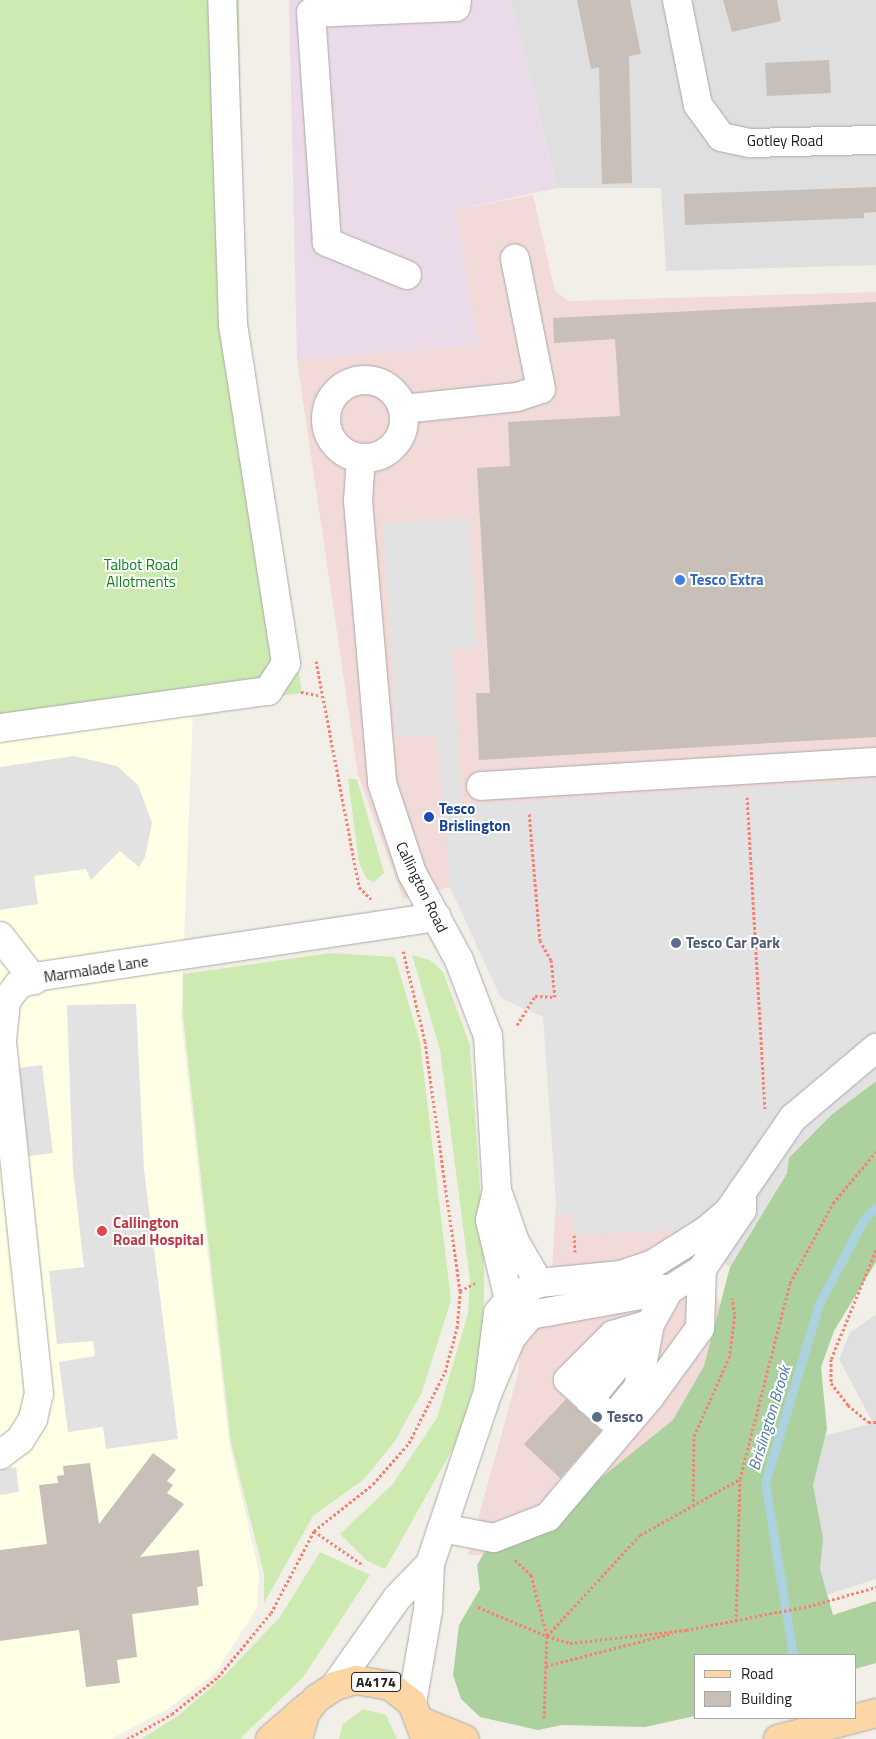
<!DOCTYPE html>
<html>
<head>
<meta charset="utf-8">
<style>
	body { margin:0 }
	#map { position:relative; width:876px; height:1739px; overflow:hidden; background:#f2efe9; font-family:"Titillium Web",sans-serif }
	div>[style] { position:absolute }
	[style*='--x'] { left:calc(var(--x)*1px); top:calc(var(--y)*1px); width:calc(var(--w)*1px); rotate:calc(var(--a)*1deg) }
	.residential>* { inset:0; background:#e0dfdf }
	.commercial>* { inset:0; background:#f2dad9 }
	.industrial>* { inset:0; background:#ebdbe8 }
	.education>* { inset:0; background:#ffffe5 }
	.grass>* { inset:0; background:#cdebb0 }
	.forest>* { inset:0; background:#add19e }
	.parking>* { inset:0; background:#e2e2e2 }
	.stream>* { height:9px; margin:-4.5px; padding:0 4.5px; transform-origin:4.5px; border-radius:4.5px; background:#aad3df }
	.building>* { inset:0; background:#c7bfb8 }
	.path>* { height:3px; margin-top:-1.5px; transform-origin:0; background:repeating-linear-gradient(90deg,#fa8072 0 2.5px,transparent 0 5px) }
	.roads { filter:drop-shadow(0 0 1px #a9a9a9) drop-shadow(0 0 1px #a9a9a9) }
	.minor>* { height:28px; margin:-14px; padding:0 14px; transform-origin:14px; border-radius:14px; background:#fff }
	.minor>.ring { margin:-14px; padding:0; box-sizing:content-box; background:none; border:28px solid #fff; border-radius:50% }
	.major>* { height:28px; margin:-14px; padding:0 14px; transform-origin:14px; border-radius:14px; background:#fcd6a4 }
	.dots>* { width:14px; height:14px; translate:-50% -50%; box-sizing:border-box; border:2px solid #fff; border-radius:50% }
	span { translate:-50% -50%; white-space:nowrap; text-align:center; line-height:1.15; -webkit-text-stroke:4px #fff; paint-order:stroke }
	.shield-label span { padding:1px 4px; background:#fff; border:1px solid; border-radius:4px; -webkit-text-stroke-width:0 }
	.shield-label { font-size:14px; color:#222; font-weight:700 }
	.street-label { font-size:15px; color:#222 }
	.park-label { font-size:15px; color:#0c8416 }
	.shop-label { font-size:15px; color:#366cbe; font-weight:700 }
	.left { translate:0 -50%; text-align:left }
	.transit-label { font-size:15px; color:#164399; font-weight:700 }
	.service-label { font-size:15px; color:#4e5e75; font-weight:700 }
	.health-label { font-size:15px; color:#be3a42; font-weight:700 }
	.water-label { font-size:16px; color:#4a7aab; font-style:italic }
	.legend { position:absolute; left:694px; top:1654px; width:162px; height:65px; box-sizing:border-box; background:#fff; border:1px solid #a7a7a7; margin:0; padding:6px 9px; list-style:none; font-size:15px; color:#222 }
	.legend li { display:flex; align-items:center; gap:10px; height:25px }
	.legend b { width:25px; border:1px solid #a7a7a7 }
</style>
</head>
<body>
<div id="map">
	<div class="residential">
		<i style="clip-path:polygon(511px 0,876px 0,876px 265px,666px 271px,661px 188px,557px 188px)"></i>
		<i style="clip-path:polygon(876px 1314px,876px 1579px,805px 1602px,791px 1445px,873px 1423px,839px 1359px,850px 1333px)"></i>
	</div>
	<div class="commercial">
		<i style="clip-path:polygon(533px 195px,555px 291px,569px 301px,876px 292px,876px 1072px,793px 1145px,709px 1275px,722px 1309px,720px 1348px,659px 1448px,528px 1555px,468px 1555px,517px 1378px,523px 1336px,549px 1320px,556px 1200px,544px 1017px,501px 998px,450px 887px,403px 899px,358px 775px,297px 360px,478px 345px,456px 210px)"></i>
	</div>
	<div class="industrial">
		<i style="clip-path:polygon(289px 0,511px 0,557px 188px,456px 210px,478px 345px,297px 360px)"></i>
	</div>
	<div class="education">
		<i style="clip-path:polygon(193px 708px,181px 1019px,229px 1443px,259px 1572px,257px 1608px,216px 1672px,168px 1709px,111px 1739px,0 1739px,0 735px)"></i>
	</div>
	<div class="grass">
		<i style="clip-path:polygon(0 0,239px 0,242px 238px,249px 345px,302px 693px,0 735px)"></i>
		<i style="clip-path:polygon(348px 779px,357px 779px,382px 866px,384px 873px,374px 882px,367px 879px,359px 863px)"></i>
		<i style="clip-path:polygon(331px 953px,395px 957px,420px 1042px,451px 1300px,422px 1392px,395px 1441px,364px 1479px,313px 1516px,264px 1603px,264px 1574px,231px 1443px,183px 1017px,183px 974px)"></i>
		<i style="clip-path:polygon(412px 955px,430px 960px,443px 972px,470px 1045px,484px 1243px,484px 1296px,480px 1363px,460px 1436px,385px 1569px,367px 1561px,340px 1534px,392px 1485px,437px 1418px,468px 1313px,470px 1280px,440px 1050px)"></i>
		<i style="clip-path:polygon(320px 1552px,370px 1575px,304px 1676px,240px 1739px,141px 1739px,178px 1716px,224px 1676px,280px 1617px)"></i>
		<i style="clip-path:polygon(363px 1709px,386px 1715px,397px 1739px,339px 1739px,343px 1724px)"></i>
	</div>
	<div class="forest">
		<i style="clip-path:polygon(876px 1081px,876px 1262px,834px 1331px,821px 1367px,827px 1429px,813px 1485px,823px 1538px,820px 1569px,833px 1615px,876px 1601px,876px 1663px,855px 1669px,855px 1655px,695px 1655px,695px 1716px,645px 1727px,562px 1725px,538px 1730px,480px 1717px,461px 1699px,453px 1675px,459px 1625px,480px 1589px,477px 1565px,491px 1541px,551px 1518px,673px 1420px,704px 1366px,730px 1267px,787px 1173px,788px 1158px,831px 1115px)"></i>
	</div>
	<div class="parking">
		<i style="clip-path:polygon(469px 518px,477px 648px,453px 650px,462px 805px,876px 780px,876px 1081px,831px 1115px,789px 1158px,787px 1172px,730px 1267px,670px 1230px,574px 1235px,573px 1214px,557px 1215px,543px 1017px,501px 998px,450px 887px,437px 734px,396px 737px,383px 523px)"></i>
		<i style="clip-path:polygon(74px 756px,117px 766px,138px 785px,152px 823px,145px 857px,139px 867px,120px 851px,91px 880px,86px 869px,34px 876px,38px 904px,0 910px,0 767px)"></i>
		<i style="clip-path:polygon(136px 1004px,144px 1169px,178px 1439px,106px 1449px,103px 1427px,68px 1432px,59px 1362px,95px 1356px,93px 1341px,57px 1344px,49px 1271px,84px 1267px,73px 1171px,67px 1005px)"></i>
		<i style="clip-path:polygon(42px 1065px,53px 1153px,29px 1156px,18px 1068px)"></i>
		<i style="clip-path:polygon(16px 1467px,19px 1492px,0 1495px,0 1469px)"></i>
	</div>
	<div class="stream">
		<i style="--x:793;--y:1655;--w:174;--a:-99.2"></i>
		<i style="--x:765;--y:1483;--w:187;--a:-73.2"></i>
		<i style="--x:819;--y:1304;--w:96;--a:-62.1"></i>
		<i style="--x:864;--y:1219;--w:17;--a:-45"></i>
	</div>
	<div class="building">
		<i style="clip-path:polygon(577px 0,630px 0,641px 54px,629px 56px,632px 183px,602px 184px,599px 67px,591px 69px)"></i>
		<i style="clip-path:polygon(723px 0,777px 0,781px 21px,732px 32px)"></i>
		<i style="clip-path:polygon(829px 60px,831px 93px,767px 96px,765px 63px)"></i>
		<i style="clip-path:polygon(876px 187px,876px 212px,864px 213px,864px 218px,685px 225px,684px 194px)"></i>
		<i style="clip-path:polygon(876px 302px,876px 737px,479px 760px,476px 693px,490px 693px,477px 468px,510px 466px,508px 422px,620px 416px,615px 339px,554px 343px,553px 318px)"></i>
		<i style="clip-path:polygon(566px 1399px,601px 1431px,560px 1478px,524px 1444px)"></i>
		<i style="clip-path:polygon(153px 1453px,176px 1470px,167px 1481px,173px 1485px,167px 1493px,184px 1504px,140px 1557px,199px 1550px,203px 1586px,197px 1587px,199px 1605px,132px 1614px,137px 1657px,117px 1660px,120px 1683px,86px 1687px,79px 1630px,0 1641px,0 1550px,47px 1544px,39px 1485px,58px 1483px,57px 1476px,64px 1475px,63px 1466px,90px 1463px,99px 1524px)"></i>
	</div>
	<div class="path">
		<i style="--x:316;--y:661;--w:230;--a:79.2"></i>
		<i style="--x:359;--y:887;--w:17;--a:45"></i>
		<i style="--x:301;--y:692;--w:20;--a:11"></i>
		<i style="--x:747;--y:797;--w:312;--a:86.7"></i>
		<i style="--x:517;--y:1025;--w:34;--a:-58"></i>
		<i style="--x:535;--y:996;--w:20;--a:3"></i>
		<i style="--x:555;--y:997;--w:37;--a:-96"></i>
		<i style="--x:551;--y:960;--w:22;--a:-120"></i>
		<i style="--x:540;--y:941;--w:129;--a:-94.9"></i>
		<i style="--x:574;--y:1235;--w:17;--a:87"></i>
		<i style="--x:876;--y:1250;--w:118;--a:112.4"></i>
		<i style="--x:831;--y:1359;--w:24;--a:90"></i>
		<i style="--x:831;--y:1383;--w:28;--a:52"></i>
		<i style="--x:848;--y:1405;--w:26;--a:40"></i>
		<i style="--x:868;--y:1422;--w:8;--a:0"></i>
		<i style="--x:460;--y:1291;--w:17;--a:-28"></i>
		<i style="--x:693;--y:1506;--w:70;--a:-89.2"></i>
		<i style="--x:694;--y:1436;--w:85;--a:-65.8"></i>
		<i style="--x:729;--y:1358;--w:44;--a:-82.2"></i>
		<i style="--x:735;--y:1314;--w:16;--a:-101"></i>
		<i style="--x:314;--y:1531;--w:60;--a:34.8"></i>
		<i style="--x:515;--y:1560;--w:22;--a:43"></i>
		<i style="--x:531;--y:1575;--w:62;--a:75.1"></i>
		<i style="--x:478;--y:1607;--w:75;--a:22.8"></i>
		<i style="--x:547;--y:1636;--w:82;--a:92.1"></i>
		<i style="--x:736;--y:1621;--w:141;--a:-88.4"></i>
		<i style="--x:547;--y:1636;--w:137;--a:-47.4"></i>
		<i style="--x:640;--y:1535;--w:115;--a:-29.2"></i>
		<i style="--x:740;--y:1479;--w:202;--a:-75.7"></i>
		<i style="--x:790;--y:1283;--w:91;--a:-61.7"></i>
		<i style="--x:833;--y:1203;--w:67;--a:-49.9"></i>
		<i style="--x:547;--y:1636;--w:24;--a:17"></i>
		<i style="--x:570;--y:1643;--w:117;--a:-6.4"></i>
		<i style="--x:686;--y:1630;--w:129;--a:-11.1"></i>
		<i style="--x:813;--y:1605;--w:66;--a:-15.9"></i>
		<i style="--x:546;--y:1666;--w:131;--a:-14.6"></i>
		<i style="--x:127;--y:1739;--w:51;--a:-29.1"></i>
		<i style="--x:172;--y:1714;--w:59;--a:-38.8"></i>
		<i style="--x:218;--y:1677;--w:83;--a:-50.4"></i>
		<i style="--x:271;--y:1613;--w:93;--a:-62.3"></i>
		<i style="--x:314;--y:1531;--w:75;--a:-38.5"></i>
		<i style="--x:373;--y:1484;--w:55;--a:-48.7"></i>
		<i style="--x:409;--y:1443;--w:80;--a:-63.1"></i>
		<i style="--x:445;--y:1372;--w:46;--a:-74.7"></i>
		<i style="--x:457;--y:1328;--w:37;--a:-85"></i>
		<i style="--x:460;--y:1291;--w:252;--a:-98"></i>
		<i style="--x:425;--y:1041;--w:93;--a:-103.7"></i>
	</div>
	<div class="roads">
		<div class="minor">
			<i style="--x:677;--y:0;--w:107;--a:78.7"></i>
			<i style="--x:698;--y:105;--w:39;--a:54"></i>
			<i style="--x:721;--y:137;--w:30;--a:12"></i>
			<i style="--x:750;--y:143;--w:126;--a:-1.4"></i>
			<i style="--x:407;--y:275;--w:87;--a:-157.6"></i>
			<i style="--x:327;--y:242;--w:230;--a:-94"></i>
			<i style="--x:311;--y:13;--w:145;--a:-2.4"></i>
			<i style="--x:456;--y:7;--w:7;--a:-82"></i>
			<i class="ring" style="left:326px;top:380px;width:50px;height:50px"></i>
			<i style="--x:403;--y:409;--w:115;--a:-6"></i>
			<i style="--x:517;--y:397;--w:25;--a:-18"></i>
			<i style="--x:541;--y:389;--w:133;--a:-101.3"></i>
			<i style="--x:361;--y:458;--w:43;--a:94"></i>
			<i style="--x:358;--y:501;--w:283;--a:85.1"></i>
			<i style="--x:382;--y:783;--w:95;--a:71.6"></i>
			<i style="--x:412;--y:873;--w:99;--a:61.6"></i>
			<i style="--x:459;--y:960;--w:81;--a:69.1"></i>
			<i style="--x:488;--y:1036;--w:154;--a:86.7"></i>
			<i style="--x:497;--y:1190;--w:31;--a:103"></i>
			<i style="--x:490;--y:1220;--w:82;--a:76.6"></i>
			<i style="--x:509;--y:1300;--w:17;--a:130"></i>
			<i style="--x:498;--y:1313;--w:80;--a:97.2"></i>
			<i style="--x:0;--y:728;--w:271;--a:-7.9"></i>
			<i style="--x:268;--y:691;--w:33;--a:-57"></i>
			<i style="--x:286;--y:663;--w:343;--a:-98.9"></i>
			<i style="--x:233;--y:324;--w:324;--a:-91.9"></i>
			<i style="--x:481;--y:786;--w:396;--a:-3.5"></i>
			<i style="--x:0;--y:936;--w:56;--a:52.3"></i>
			<i style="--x:499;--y:1196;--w:49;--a:70.8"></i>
			<i style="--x:515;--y:1242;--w:48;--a:59.7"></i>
			<i style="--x:522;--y:1307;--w:15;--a:-152"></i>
			<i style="--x:509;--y:1300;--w:34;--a:-30"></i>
			<i style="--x:539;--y:1283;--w:82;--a:-5.6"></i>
			<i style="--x:621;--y:1275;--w:34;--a:-19"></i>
			<i style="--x:653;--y:1264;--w:64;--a:-32.2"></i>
			<i style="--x:707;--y:1230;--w:29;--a:-41"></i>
			<i style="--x:729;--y:1211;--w:113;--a:-55.5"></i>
			<i style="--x:793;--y:1118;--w:109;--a:-40.1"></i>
			<i style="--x:589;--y:1400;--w:89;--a:-50.9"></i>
			<i style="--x:621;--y:1408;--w:26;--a:-50"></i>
			<i style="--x:638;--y:1388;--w:65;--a:-79.4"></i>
			<i style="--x:622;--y:1429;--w:73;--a:-137.8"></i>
			<i style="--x:568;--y:1380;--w:64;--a:-45"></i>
			<i style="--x:613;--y:1335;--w:39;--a:-17"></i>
			<i style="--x:650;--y:1324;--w:39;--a:-61"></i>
			<i style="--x:669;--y:1290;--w:11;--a:-170"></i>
			<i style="--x:0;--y:1455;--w:25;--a:-37"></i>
			<i style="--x:20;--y:1440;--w:25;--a:-58"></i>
			<i style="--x:33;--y:1419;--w:26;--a:-77"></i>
			<i style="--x:39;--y:1394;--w:356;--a:-96"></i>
			<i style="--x:2;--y:1040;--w:39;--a:-84"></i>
			<i style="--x:6;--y:1001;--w:20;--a:-53"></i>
			<i style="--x:18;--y:985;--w:25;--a:-21"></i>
			<i style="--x:41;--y:976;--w:400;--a:-8.5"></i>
			<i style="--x:442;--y:1528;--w:53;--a:10.9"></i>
			<i style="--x:494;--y:1538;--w:58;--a:-21.3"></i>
			<i style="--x:548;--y:1517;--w:156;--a:-49.7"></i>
			<i style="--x:649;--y:1398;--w:87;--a:-53.9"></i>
			<i style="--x:700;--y:1328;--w:59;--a:-88.1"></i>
			<i style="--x:335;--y:1686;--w:108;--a:-54.8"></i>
			<i style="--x:397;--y:1598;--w:47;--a:-45.9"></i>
			<i style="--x:412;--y:1703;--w:94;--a:-80.2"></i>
			<i style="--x:428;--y:1610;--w:46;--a:-87.5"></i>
			<i style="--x:430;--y:1564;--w:182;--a:-71.4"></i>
			<i style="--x:488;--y:1392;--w:59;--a:-66.9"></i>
			<i style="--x:511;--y:1338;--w:30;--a:-50"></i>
			<i style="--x:530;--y:1315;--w:141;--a:-10.2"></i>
			<i style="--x:669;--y:1290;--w:39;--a:-32"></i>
			<i style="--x:702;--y:1269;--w:71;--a:-55.9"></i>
			<i style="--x:742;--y:1210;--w:18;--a:-90"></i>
		</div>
		<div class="major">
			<i style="--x:423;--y:1722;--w:45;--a:22"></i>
			<i style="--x:270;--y:1739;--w:50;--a:-41"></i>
			<i style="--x:298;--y:1739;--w:26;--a:-74"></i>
			<i style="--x:305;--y:1714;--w:19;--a:-54"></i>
			<i style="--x:316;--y:1699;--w:23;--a:-34"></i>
			<i style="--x:335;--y:1686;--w:22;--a:-16"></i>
			<i style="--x:356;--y:1680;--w:35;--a:10"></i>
			<i style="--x:390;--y:1686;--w:28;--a:38"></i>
			<i style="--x:412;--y:1703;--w:39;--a:69"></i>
			<i style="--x:778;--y:1739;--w:101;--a:-14.9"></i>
		</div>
	</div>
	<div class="dots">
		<i style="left:680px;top:580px;background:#3f7fe0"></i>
		<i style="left:429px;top:817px;background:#1a4fb4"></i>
		<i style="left:676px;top:943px;background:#5c6f8a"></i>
		<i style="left:102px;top:1231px;background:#e0444e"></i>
		<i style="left:597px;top:1417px;background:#5c6f8a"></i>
	</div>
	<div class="shield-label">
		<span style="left:376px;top:1682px">A4174</span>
	</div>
	<div class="street-label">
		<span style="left:785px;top:141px">Gotley Road</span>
		<span style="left:422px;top:887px;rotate:64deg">Callington Road</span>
		<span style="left:96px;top:969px;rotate:-9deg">Marmalade Lane</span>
	</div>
	<div class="park-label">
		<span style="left:141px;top:573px">Talbot Road<br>Allotments</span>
	</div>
	<div class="shop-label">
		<span class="left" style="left:690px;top:580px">Tesco Extra</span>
	</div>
	<div class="transit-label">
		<span class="left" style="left:439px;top:817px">Tesco<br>Brislington</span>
	</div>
	<div class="service-label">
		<span class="left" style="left:686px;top:943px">Tesco Car Park</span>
		<span class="left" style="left:607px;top:1417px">Tesco</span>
	</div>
	<div class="health-label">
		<span class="left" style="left:113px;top:1231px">Callington<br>Road Hospital</span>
	</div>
	<div class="water-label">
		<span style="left:769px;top:1418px;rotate:-73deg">Brislington Brook</span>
	</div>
	<ul class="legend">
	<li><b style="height:6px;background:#fcd6a4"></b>Road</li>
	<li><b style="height:14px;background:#c7bfb8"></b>Building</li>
	</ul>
</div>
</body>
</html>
